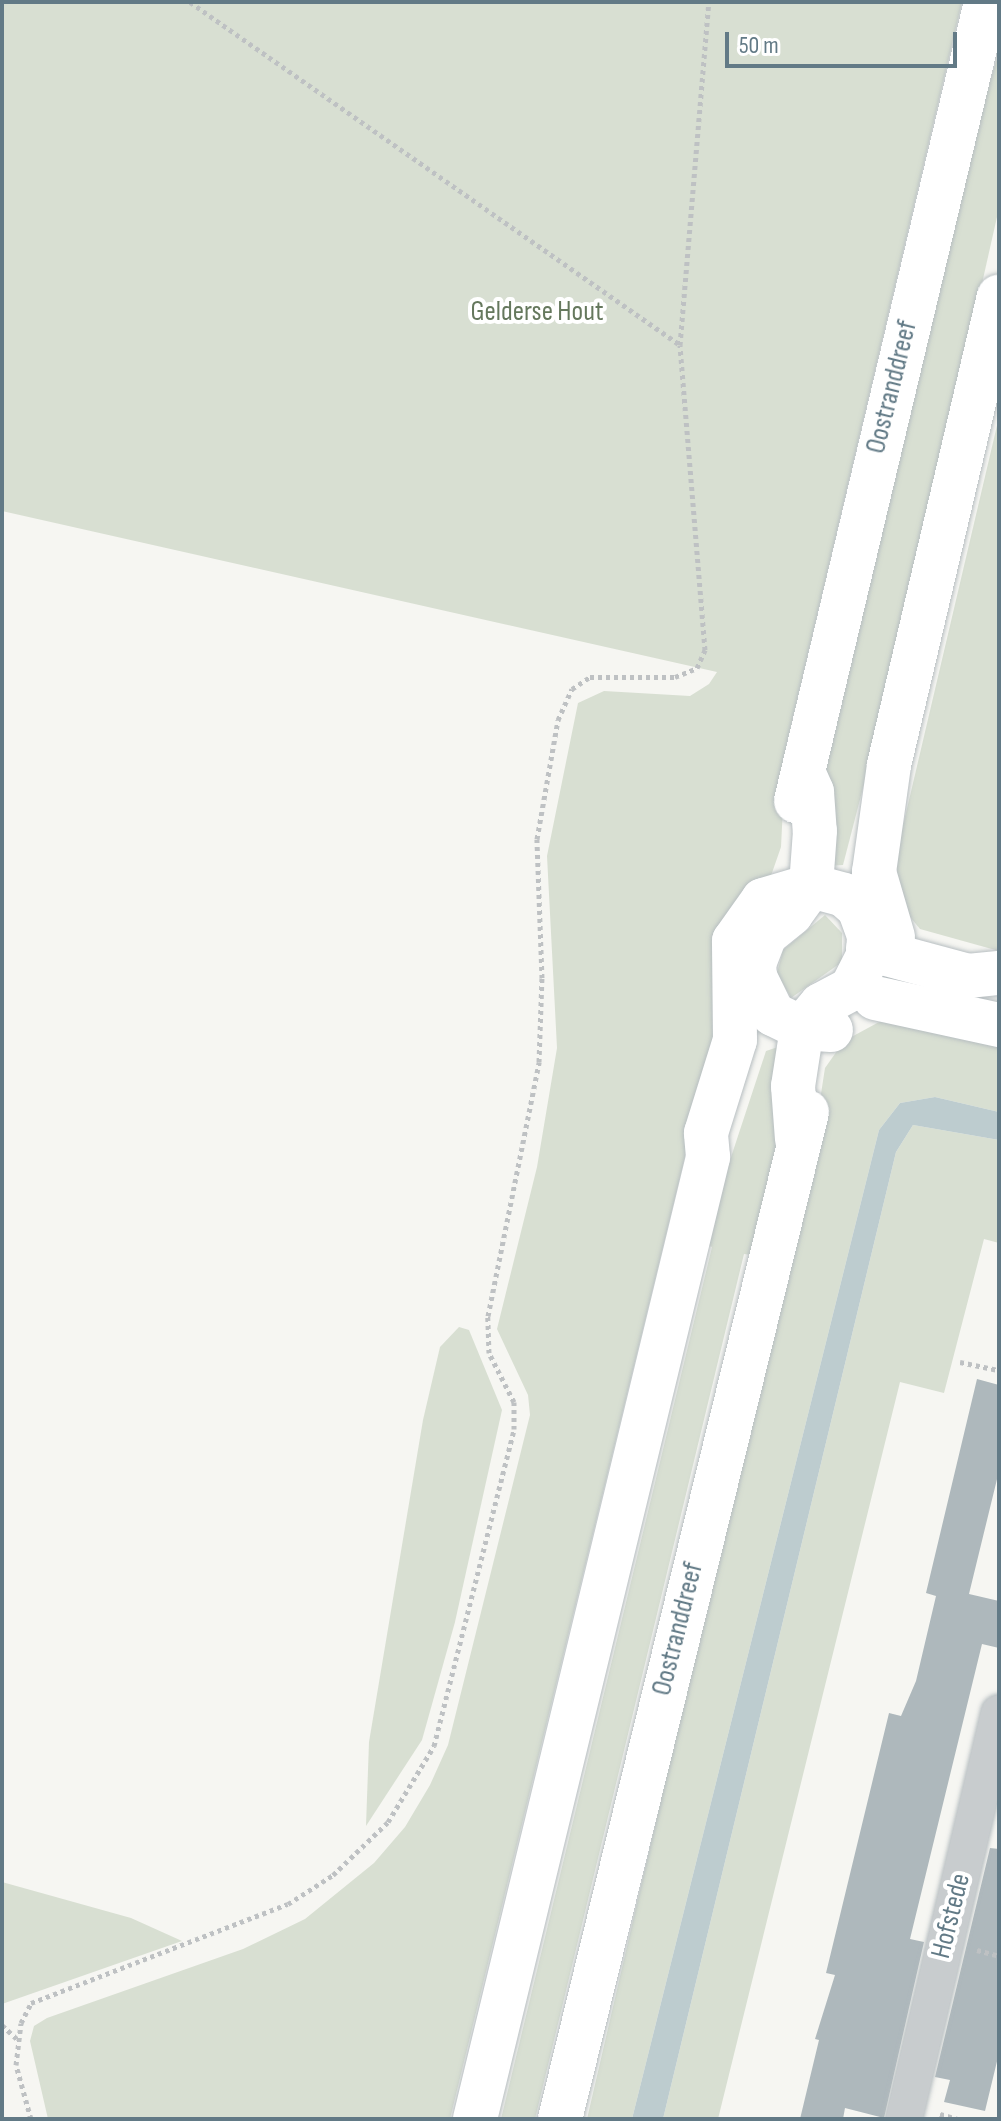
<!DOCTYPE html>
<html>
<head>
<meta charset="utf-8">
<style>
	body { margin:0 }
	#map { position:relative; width:1001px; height:2121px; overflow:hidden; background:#f6f6f2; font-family:"Sofia Sans Condensed",sans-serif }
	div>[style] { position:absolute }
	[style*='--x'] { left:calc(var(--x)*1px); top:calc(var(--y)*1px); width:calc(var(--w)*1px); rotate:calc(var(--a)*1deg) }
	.green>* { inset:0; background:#d8dfd2 }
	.water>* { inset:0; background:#bdcccf }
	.building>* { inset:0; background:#aeb8bc }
	.path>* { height:5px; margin-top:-2.5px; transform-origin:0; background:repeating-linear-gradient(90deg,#bec1c3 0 4px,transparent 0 8px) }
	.roads { filter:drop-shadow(0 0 2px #b7bec1) drop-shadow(0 0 2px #b7bec1) }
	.street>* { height:36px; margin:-18px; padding:0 18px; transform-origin:18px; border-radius:18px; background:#c8ccce }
	.secondary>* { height:44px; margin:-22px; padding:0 22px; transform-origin:22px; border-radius:22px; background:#fff }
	span { translate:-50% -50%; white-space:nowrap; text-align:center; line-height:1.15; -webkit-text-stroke:8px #fff; paint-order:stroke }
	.park-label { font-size:28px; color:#65785d }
	.street-label { font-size:28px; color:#627a86 }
	.frame { position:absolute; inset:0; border:4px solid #627a86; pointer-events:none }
	.scale { position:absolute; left:725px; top:32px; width:232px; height:36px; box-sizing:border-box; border:4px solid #627a86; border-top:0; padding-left:10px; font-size:24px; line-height:28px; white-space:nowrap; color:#627a86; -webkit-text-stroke:6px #fff; paint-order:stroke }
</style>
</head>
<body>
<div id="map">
	<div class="green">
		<i style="clip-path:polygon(2px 2px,962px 2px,786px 747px,781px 847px,723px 1013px,694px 1120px,450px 2119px,48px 2119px,30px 2041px,34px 2026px,47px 2018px,243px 1949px,305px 1919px,374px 1863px,405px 1827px,430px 1785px,448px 1745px,530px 1415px,528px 1395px,497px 1329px,537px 1167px,557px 1048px,547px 856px,578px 703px,604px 691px,690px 696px,709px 684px,717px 672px,2px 511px)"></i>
		<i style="clip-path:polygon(999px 52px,999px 208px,904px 630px,843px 865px,827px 866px,824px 751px,972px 139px)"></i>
		<i style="clip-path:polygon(999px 417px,999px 951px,920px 929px,906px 912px,894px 864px)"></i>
		<i style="clip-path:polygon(825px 915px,842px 933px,842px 962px,791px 998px,777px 973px,783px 950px)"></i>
		<i style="clip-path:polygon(892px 1015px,999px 1035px,999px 1112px,935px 1097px,900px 1103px,879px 1130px,632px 2119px,587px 2119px,814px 1139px,825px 1068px,844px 1041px)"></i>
		<i style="clip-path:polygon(781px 1046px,776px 1155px,751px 1255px,744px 1254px,535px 2119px,501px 2119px,712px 1247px,704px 1244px,709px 1224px,766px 1051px)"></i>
		<i style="clip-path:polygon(913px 1125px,999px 1140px,999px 1243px,984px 1239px,944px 1393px,900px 1382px,718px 2119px,663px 2119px,896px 1152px)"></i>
		<i style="clip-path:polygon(459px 1327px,469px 1330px,502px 1410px,455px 1622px,422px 1740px,366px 1826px,369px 1742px,423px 1420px,440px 1347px)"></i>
		<i style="clip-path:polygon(2px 1882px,131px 1918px,182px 1941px,2px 2004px)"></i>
	</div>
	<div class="water">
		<i style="clip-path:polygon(935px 1097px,999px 1112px,999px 1140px,913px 1125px,896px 1152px,663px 2119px,632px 2119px,879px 1130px,900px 1103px)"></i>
	</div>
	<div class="building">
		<i style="clip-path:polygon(977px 1379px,999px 1385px,999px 1471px,969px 1594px,999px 1601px,999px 1648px,982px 1644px,910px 1939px,924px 1942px,884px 2118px,845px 2108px,843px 2119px,800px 2119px,819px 2040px,815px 2039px,835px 1975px,826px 1973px,889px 1713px,901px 1716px,916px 1681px,936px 1596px,926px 1593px)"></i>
		<i style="clip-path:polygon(990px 1848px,999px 1849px,999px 2053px,985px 2111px,944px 2102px,950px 2080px,935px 2077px)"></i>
	</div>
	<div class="path">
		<i style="--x:190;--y:2;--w:598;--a:34.99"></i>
		<i style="--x:960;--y:1362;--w:40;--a:12"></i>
		<i style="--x:977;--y:1950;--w:23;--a:15"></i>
		<i style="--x:2;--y:2025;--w:22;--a:43"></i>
		<i style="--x:940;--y:2114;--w:19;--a:16"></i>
		<i style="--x:31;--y:2119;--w:56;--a:-105.5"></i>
		<i style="--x:16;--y:2065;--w:42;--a:-83.2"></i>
		<i style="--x:21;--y:2023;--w:22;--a:-63"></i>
		<i style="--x:31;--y:2003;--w:275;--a:-21.1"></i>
		<i style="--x:288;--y:1904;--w:54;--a:-32.8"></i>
		<i style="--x:333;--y:1875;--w:76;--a:-43.9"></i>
		<i style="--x:388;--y:1822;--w:89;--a:-58.8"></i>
		<i style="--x:434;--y:1746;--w:327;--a:-75.8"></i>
		<i style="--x:514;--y:1429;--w:27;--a:-90"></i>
		<i style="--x:514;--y:1402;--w:55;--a:-117"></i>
		<i style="--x:489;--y:1353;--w:37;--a:-92"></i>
		<i style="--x:488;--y:1316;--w:259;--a:-78.6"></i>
		<i style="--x:539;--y:1062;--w:84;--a:-88"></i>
		<i style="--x:542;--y:978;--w:139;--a:-92.1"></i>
		<i style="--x:537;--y:839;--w:121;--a:-80"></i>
		<i style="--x:558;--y:720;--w:34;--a:-66"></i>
		<i style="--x:572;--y:689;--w:22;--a:-34"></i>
		<i style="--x:590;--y:677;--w:85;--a:0"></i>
		<i style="--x:675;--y:677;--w:24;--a:-22"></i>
		<i style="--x:697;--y:668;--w:20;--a:-66"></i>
		<i style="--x:705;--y:650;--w:306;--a:-94.7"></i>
		<i style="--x:680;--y:345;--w:344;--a:-85.2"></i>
	</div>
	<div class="roads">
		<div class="street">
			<i style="--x:904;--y:2119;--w:417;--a:-76.8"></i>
		</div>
		<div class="secondary">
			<i style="--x:804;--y:774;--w:20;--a:66"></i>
			<i style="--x:812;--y:792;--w:39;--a:86"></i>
			<i style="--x:815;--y:831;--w:55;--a:94.2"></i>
			<i style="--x:811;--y:886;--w:34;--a:126"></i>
			<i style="--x:791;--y:914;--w:33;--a:141"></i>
			<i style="--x:765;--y:935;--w:30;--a:111"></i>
			<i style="--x:754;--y:963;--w:14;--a:86"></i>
			<i style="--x:755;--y:977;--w:41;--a:64.1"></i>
			<i style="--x:773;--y:1014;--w:32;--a:26"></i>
			<i style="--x:802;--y:1028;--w:29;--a:4"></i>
			<i style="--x:796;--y:801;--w:821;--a:-76.62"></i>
			<i style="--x:893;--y:937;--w:68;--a:-106.3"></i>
			<i style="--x:874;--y:872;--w:108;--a:-82"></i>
			<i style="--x:889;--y:765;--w:481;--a:-76.8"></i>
			<i style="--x:868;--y:949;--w:104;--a:15.1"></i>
			<i style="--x:968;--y:976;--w:31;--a:-6"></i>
			<i style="--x:875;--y:998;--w:127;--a:12.3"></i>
			<i style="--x:475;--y:2119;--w:990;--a:-76.38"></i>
			<i style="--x:708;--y:1157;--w:24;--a:-95"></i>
			<i style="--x:706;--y:1133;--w:97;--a:-72.7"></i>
			<i style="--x:735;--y:1040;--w:99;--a:-90.6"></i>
			<i style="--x:734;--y:941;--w:50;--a:-54.7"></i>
			<i style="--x:763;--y:900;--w:50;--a:-16.3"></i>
			<i style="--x:811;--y:886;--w:34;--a:15"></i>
			<i style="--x:844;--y:895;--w:20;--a:41"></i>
			<i style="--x:859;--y:908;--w:30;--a:70"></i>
			<i style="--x:869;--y:936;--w:20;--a:93"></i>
			<i style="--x:868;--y:956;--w:37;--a:117"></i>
			<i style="--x:851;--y:989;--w:34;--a:152"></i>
			<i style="--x:821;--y:1005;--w:30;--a:130"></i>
			<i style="--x:802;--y:1028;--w:59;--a:98.8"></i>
			<i style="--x:793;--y:1086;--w:53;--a:85.7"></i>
			<i style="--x:560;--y:2119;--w:1037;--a:-76.22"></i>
		</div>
	</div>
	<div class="park-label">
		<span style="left:537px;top:312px">Gelderse Hout</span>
	</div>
	<div class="street-label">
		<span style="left:892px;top:387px;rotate:-76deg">Oostranddreef</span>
		<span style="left:678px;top:1629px;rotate:-76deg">Oostranddreef</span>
		<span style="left:951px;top:1916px;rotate:-76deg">Hofstede</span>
	</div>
	<div class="frame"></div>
	<div class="scale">50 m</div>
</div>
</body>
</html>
